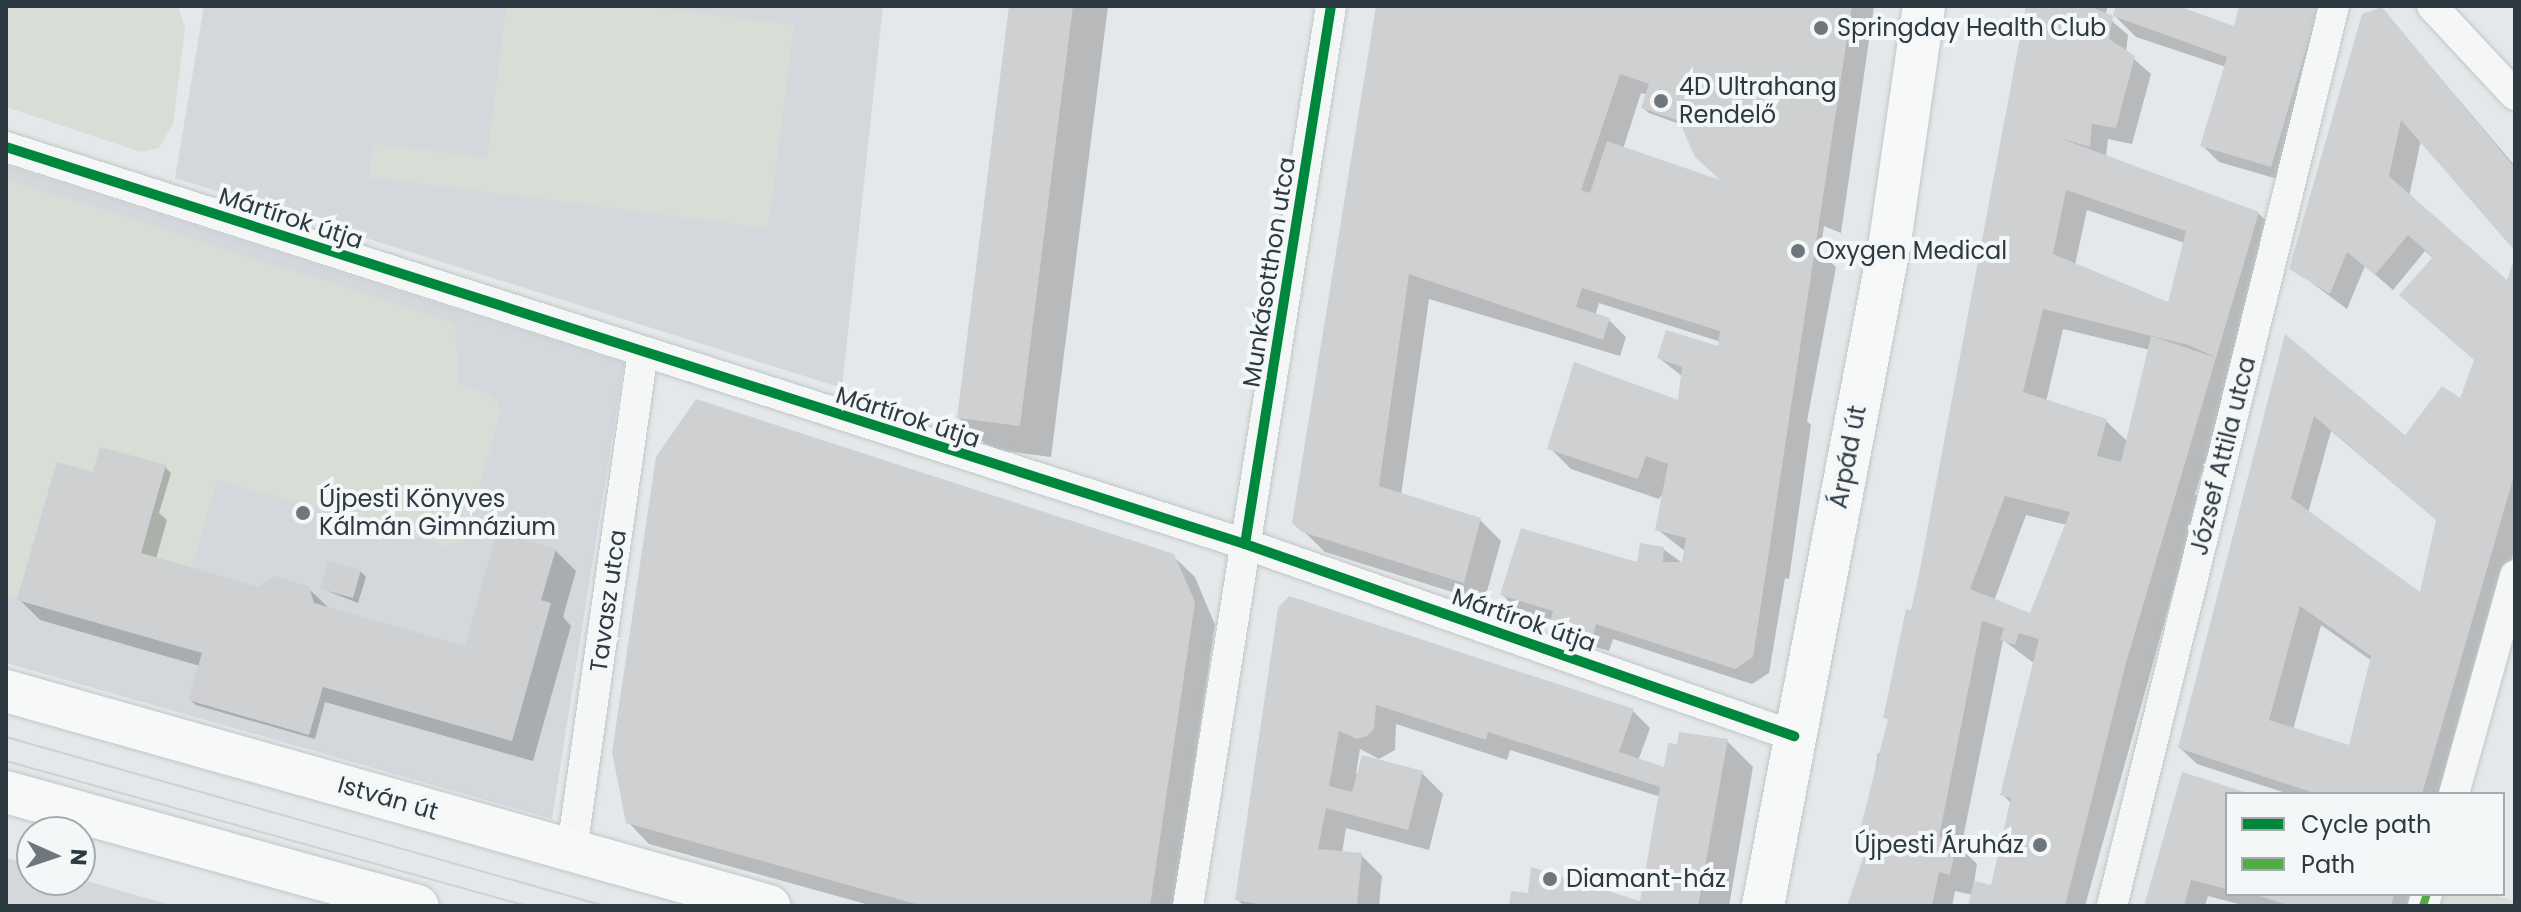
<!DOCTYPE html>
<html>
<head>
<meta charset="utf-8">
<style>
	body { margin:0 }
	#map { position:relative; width:2521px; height:912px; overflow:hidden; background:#e5e8ea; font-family:Poppins,sans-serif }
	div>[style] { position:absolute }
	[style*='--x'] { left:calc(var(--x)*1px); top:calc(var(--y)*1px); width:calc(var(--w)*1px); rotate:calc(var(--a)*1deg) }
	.built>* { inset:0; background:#d4d8dc }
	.green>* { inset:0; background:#d8ddd6 }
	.shadow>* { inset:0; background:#0003 }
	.building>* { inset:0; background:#ced0d2 }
	.roads { filter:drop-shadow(0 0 2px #c3c6c8) drop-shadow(0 0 2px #c3c6c8) }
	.street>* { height:30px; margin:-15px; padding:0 15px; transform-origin:15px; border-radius:15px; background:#f5f6f6 }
	.secondary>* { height:42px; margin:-21px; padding:0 21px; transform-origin:21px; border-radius:21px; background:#f7f8f8 }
	.tram>* { height:2px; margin:-1px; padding:0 1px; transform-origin:1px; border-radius:1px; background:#ced0d1 }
	.quiet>* { height:8px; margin-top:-4px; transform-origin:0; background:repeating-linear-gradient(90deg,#54ac46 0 16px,transparent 0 24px) }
	.cycleway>* { height:10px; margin:-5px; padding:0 5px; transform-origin:5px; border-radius:5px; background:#00873e }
	.dots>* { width:22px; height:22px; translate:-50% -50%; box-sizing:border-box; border:4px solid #f4f7f8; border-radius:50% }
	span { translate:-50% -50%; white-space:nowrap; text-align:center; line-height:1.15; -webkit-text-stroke:8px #f4f7f8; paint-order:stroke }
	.poi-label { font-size:24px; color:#2d3a42 }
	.left { translate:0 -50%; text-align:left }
	.right { translate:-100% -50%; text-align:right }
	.street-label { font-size:24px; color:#2d3a42 }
	.frame { position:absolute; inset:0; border:8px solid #2d3a42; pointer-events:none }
	.legend { position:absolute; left:2225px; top:792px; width:280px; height:104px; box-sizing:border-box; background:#f4f7f8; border:2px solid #a4abaf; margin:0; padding:10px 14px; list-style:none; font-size:24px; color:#2d3a42 }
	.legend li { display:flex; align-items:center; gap:16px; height:40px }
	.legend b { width:40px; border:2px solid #a4abaf }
	.north { position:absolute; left:16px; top:816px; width:80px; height:80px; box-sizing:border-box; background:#f4f7f8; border:2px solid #a4abaf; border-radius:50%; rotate:93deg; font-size:22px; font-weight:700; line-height:32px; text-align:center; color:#2d3a42 }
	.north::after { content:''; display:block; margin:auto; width:28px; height:36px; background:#6d777d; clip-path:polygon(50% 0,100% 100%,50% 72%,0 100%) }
</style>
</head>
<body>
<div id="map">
	<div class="built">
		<i style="clip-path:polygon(204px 6px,883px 6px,842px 388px,175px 178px)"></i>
		<i style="clip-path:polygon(6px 165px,624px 363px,552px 819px,6px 663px)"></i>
		<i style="clip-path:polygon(6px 858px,32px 865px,32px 880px,80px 879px,174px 906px,6px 906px)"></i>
	</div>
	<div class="green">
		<i style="clip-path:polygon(6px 6px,178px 6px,185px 28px,173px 124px,159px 148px,141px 152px,6px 107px)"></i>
		<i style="clip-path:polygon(506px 6px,647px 6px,794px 25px,768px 228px,369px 177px,373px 144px,487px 158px)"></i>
		<i style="clip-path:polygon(7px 179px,455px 323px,459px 385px,486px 393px,497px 401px,501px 412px,463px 541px,447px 546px,217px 480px,192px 567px,141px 553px,166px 465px,100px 447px,93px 472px,56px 462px,17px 600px,6px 597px)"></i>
		<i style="clip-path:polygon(2436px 894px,2491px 894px,2515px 901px,2515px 906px,2433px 906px)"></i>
	</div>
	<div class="shadow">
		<i style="clip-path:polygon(1011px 6px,1108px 6px,1051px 457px,990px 449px,959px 418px)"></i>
		<i style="clip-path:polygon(evenodd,1377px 6px,1874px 6px,1841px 233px,1824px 226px,1820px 252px,1836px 267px,1807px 421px,1811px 425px,1789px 579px,1785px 578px,1769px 673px,1752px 684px,1613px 639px,1609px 651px,1569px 639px,1551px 621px,1519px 612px,1503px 595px,1638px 565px,1663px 549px,1684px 564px,1686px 552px,1657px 529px,1665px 490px,1659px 499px,1571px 469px,1550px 448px,1680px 403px,1683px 377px,1659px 358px,1720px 349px,1721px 342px,1599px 303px,1595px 316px,1609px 320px,1626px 337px,1620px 356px,1429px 299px,1401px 495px,1480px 520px,1501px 541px,1484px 602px,1325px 552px,1294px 522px,1377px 6px,1641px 93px,1648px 95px,1643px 108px,1649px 113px,1685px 126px,1722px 182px,1623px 149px,1641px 93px)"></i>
		<i style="clip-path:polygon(evenodd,2028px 6px,2108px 6px,2105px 15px,2128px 35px,2126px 52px,2151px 74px,2132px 144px,2108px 139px,2106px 157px,2258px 213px,2279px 234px,2195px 494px,2199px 499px,2085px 906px,1970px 906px,1973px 895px,1955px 891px,1952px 906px,1849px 906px,1866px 857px,1862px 853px,1878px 753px,1883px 754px,1889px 721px,1886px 717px,1921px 570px,2028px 6px,2087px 210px,2185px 243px,2170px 305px,2075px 265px,2087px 210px,2028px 6px,2063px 329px,2150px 350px,2128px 442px,2106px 421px,2046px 402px,2063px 329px,2028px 6px,2026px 515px,2067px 525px,2032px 616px,1994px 601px,2026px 515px,2028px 6px,2003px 640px,2035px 664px,2003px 795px,2012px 804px,1992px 887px,1974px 883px,1977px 864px,1961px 848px,2003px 640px)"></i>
		<i style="clip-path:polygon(2118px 6px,2172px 6px,2236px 28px,2241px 6px,2346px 6px,2288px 182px,2219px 162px,2202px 145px,2226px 67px,2136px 37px,2115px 16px)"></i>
		<i style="clip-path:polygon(evenodd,2382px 9px,2515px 166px,2515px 248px,2421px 140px,2409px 197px,2508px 283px,2515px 260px,2515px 548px,2443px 794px,2289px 794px,2197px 764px,2180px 748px,2286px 337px,2405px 438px,2460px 401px,2476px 361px,2401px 295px,2434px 259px,2425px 251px,2393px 290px,2365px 266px,2347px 309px,2292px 268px,2382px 9px,2331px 431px,2438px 521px,2422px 595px,2308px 513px,2331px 431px,2382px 9px,2321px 625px,2372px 661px,2357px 750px,2293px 730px,2321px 625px)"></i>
		<i style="clip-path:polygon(165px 467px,171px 473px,159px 513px,167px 520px,156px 559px,259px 589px,308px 588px,331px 610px,466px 649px,555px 550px,576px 571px,563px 617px,571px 626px,533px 761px,325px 702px,315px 739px,196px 705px,190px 700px,200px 666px,40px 620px,19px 599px,94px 475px)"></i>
		<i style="clip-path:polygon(1173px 556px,1195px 577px,1215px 625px,1174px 906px,873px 906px,649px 844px,628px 822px)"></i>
		<i style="clip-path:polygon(360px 571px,366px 577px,358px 603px,322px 589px)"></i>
		<i style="clip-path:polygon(1297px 599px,1633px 711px,1650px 728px,1638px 761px,1663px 769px,1727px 741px,1753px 767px,1729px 906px,1648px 906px,1661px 797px,1510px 750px,1507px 760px,1396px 724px,1395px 750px,1379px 759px,1360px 749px,1356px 774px,1422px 773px,1443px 794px,1429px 850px,1346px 828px,1342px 853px,1361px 855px,1382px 876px,1379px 906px,1244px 906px,1237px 899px,1283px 602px)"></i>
		<i style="clip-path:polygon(2183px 774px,2244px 794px,2227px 794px,2227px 894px,2409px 894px,2410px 906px,2246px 906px,2208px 896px,2205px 906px,2146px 906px)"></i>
	</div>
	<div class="building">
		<i style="clip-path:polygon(1009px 6px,1073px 6px,1020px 426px,957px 418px)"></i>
		<i style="clip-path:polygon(evenodd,1376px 6px,1852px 6px,1753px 657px,1735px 669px,1596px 624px,1593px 636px,1550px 623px,1553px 611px,1500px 595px,1521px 528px,1637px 562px,1640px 543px,1664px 547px,1663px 562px,1682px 562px,1686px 538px,1655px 530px,1668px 464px,1646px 456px,1638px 479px,1547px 449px,1574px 362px,1678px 400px,1682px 367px,1657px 358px,1666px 330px,1718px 346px,1720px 331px,1582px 288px,1576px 307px,1610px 318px,1603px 340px,1409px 274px,1379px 486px,1481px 518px,1464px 583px,1302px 532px,1292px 523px,1376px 6px,1620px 74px,1649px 84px,1641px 108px,1679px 121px,1695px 157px,1720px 180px,1607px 141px,1590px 193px,1581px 190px,1620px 74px)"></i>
		<i style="clip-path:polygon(evenodd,2026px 6px,2089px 6px,2113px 16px,2109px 39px,2135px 56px,2116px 128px,2092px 124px,2090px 147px,2057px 137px,2259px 212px,2126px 663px,2065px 906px,1968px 906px,1974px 881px,1991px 885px,2011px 798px,2000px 795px,2039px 639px,2019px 633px,2015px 645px,2000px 640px,2004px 628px,1982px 621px,1939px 837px,1957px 841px,1950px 875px,1939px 872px,1932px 906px,1847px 906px,1864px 855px,1860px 854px,1861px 826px,1888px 719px,1883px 718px,1906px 609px,1911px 610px,1920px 569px,2026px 6px,2066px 190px,2186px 231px,2168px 302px,2053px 254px,2066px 190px,2026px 6px,2043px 309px,2188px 345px,2220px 359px,2151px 336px,2121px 462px,2097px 456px,2107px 419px,2023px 392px,2043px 309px,2026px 6px,2005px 496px,2070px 512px,2030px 613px,1970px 589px,2005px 496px)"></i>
		<i style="clip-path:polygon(2116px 6px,2178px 6px,2234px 26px,2239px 6px,2319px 6px,2271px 167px,2200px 146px,2227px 57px,2113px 16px)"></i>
		<i style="clip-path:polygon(evenodd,2382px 7px,2515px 168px,2515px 251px,2401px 120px,2389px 176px,2507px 280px,2515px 256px,2515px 472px,2422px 794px,2317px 794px,2178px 748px,2285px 334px,2405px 435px,2442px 386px,2460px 398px,2474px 360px,2399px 295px,2433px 257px,2408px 235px,2375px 275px,2347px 252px,2330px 294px,2289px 269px,2362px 14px,2382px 7px,2314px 416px,2436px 520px,2420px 592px,2291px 498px,2314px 416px,2382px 7px,2300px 606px,2371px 656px,2349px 745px,2269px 720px,2300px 606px)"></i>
		<i style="clip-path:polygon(696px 399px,1174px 554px,1195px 602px,1150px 906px,923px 906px,626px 823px,612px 752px,656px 457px)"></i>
		<i style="clip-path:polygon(100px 447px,166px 465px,141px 553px,259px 587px,273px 576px,309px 586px,314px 603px,465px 646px,497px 531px,556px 549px,541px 600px,551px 603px,512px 741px,323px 687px,309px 735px,188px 700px,202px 653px,17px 600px,57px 462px,93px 472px)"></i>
		<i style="clip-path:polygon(328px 561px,361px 570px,353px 598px,320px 589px)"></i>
		<i style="clip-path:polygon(1289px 596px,1634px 709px,1619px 752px,1664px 767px,1668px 743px,1677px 744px,1679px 732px,1728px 739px,1698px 906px,1509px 906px,1511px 891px,1528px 893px,1531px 867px,1640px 901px,1660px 787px,1488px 732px,1486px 740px,1376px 705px,1374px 729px,1367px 736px,1357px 739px,1339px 731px,1329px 786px,1352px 792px,1362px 755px,1423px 771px,1408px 830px,1326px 808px,1318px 849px,1362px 853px,1357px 906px,1269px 906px,1235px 900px,1278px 608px)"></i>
		<i style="clip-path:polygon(2182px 772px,2248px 793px,2227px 794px,2227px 889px,2191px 880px,2184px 906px,2144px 906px)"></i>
		<i style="clip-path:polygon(2253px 894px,2394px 894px,2391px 906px,2291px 906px)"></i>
	</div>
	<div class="roads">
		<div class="street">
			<i style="--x:2432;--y:6;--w:122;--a:47"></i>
			<i style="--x:6;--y:147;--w:1301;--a:17.77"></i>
			<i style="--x:1245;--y:544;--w:582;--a:19.28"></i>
			<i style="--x:2454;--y:794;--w:227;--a:-74.4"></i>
			<i style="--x:572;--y:849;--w:502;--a:-81.87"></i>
			<i style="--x:1188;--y:906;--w:911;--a:-80.97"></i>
			<i style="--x:2112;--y:906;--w:927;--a:-76.14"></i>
			<i style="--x:2423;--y:906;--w:13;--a:-72"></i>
		</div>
		<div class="secondary">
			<i style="--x:6;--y:691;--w:793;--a:15.74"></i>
			<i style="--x:6;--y:792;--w:427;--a:15.5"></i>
			<i style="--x:1763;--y:906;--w:676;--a:-79.17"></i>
			<i style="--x:1890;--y:242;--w:238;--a:-81.8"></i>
		</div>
	</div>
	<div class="tram">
		<i style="--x:6;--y:737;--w:622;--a:15.76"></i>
		<i style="--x:6;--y:761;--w:541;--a:15.55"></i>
	</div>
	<div class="quiet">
		<i style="--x:2423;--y:906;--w:13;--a:-72"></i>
	</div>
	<div class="cycleway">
		<i style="--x:6;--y:147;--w:1301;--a:17.77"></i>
		<i style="--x:1245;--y:544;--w:582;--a:19.28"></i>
		<i style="--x:1245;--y:544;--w:545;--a:-80.92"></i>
	</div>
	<div class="dots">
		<i style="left:1821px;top:28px;background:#6d777d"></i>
		<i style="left:1661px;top:101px;background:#6d777d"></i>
		<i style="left:1798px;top:251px;background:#6d777d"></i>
		<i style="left:303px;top:513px;background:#6d777d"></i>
		<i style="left:2040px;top:845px;background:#6d777d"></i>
		<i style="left:1550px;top:879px;background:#6d777d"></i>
	</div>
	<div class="poi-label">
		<span class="left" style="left:1837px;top:28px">Springday Health Club</span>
		<span class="left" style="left:1679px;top:101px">4D Ultrahang<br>Rendelő</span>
		<span class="left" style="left:1816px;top:251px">Oxygen Medical</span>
		<span class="left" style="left:319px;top:513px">Újpesti Könyves<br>Kálmán Gimnázium</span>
		<span class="right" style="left:2024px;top:845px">Újpesti Áruház</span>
		<span class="left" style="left:1566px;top:879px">Diamant-ház</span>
	</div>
	<div class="street-label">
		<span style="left:291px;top:218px;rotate:18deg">Mártírok útja</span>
		<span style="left:1269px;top:272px;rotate:-81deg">Munkásotthon utca</span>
		<span style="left:908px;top:417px;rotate:18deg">Mártírok útja</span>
		<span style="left:2223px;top:456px;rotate:-76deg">József Attila utca</span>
		<span style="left:1848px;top:457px;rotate:-79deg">Árpád út</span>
		<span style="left:608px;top:601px;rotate:-82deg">Tavasz utca</span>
		<span style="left:1524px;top:620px;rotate:19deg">Mártírok útja</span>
		<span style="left:388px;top:798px;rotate:16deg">István út</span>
	</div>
	<div class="frame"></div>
	<ul class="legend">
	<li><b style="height:10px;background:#00873e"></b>Cycle path</li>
	<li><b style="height:10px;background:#54ac46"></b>Path</li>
	</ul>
	<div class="north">N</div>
</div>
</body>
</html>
